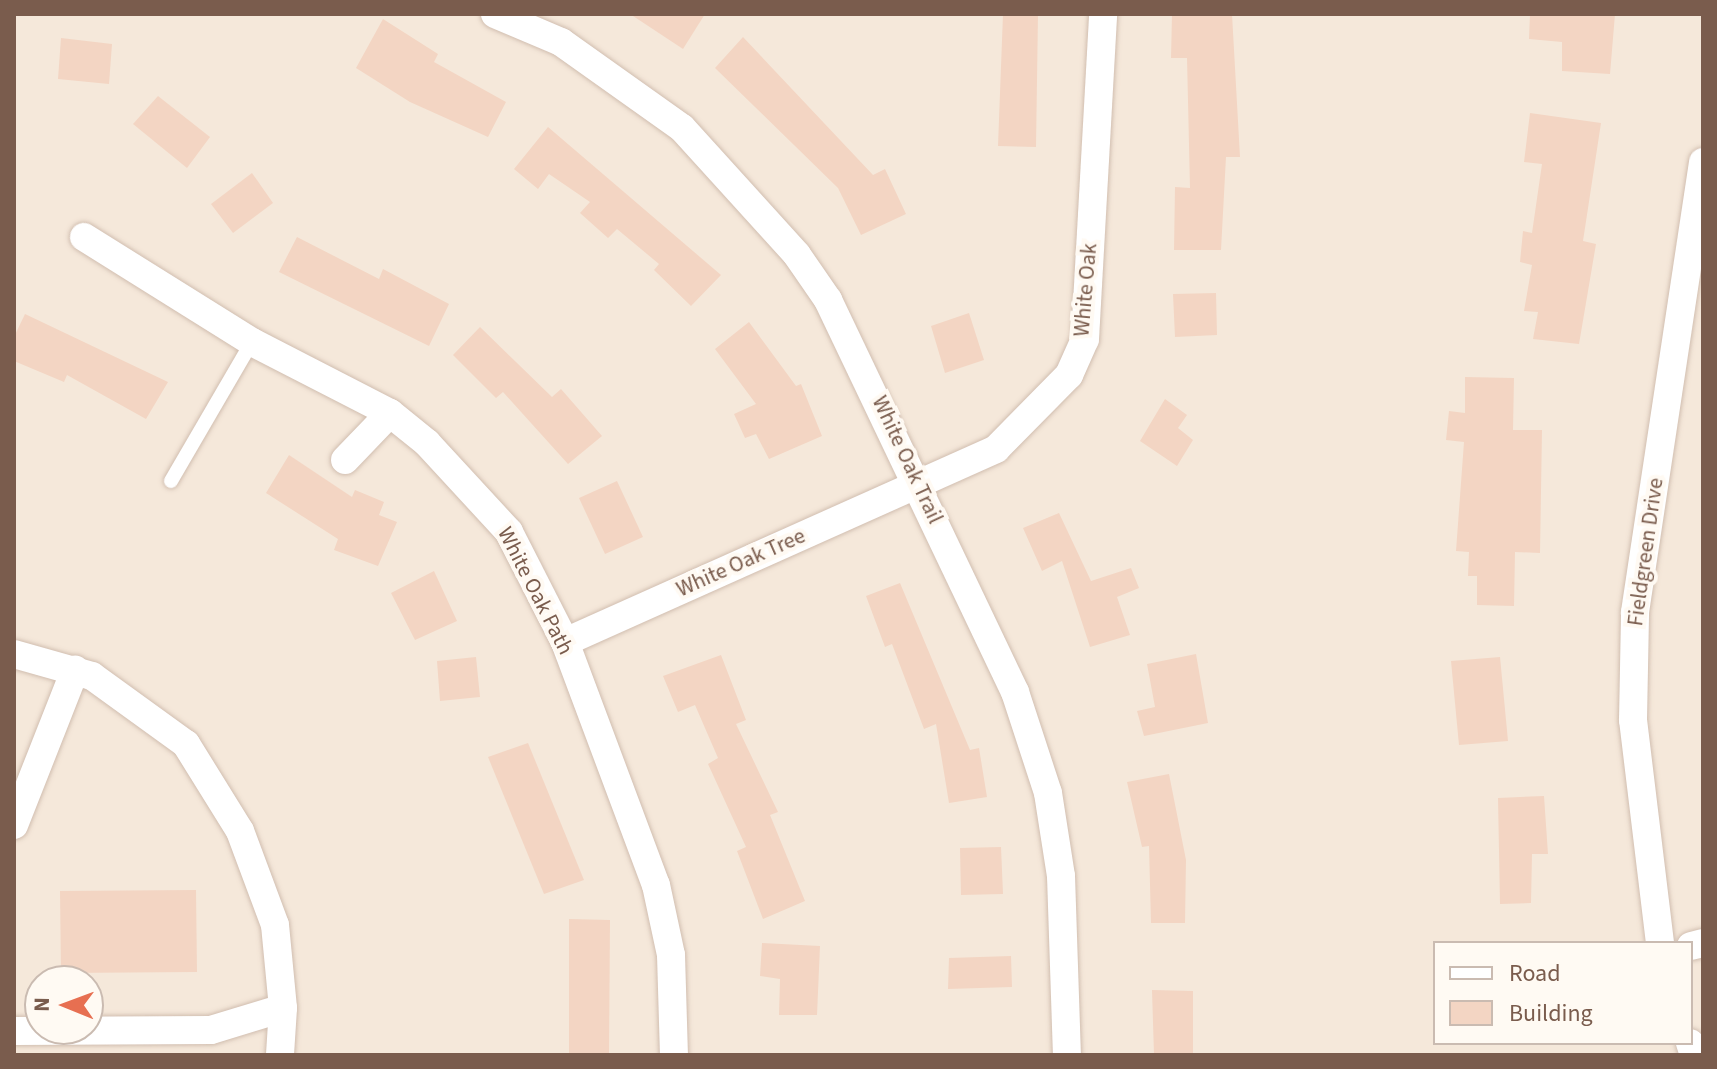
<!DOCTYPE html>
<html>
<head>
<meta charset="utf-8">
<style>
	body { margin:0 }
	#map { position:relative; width:1717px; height:1069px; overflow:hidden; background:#fdf6ec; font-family:"Source Sans 3",sans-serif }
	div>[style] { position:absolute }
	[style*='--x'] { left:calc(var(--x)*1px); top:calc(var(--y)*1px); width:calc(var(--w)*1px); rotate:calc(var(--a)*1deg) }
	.residential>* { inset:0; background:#f5e8da }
	.building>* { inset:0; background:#f3d5c3 }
	.roads { filter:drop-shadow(0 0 2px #d1beb0) drop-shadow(0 0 2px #d1beb0) }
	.lane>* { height:14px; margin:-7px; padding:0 7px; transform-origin:7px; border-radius:7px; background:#fff }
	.street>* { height:28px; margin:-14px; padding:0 14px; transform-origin:14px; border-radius:14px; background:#fff }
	span { translate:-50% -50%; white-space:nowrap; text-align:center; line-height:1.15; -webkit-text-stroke:8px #fffaf3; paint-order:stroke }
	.street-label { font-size:22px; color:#7a5c4d }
	.frame { position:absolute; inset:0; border:16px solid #7a5c4d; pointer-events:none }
	.legend { position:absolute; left:1433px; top:941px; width:260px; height:104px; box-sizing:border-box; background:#fffaf3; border:2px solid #cabbb1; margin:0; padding:10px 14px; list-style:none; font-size:24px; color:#7a5c4d }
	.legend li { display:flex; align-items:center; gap:16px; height:40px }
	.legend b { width:40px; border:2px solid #cabbb1 }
	.north { position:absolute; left:24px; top:965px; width:80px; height:80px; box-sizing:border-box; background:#fffaf3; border:2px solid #cabbb1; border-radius:50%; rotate:271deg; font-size:22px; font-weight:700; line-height:32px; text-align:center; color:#7a5c4d }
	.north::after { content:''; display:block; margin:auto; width:28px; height:36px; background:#e76f51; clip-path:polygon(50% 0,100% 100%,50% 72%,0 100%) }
</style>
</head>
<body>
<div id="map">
	<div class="residential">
		<i style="clip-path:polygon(evenodd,14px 14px,1703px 14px,1703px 1055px,14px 1055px,14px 14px,1435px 943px,1691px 943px,1691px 1043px,1435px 1043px,1435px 943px,14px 14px,40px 981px,88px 981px,88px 1029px,40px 1029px,40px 981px)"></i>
	</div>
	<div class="building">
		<i style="clip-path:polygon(630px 14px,705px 14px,683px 49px)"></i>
		<i style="clip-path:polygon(1003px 14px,1038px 14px,1036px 147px,998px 146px)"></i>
		<i style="clip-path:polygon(1172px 14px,1232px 14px,1240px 157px,1226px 157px,1221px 250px,1174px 250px,1175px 187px,1190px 188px,1187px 58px,1171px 58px)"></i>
		<i style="clip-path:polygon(1530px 14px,1615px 14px,1610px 74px,1562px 71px,1562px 42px,1529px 39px)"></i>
		<i style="clip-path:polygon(383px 19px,438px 54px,434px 62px,506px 102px,488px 137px,410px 102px,356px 68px)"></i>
		<i style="clip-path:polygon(743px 37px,873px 175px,885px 169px,906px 214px,861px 235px,838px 188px,715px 68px)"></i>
		<i style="clip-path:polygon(61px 38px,112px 44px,109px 84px,58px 79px)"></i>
		<i style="clip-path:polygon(158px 96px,210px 137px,187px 168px,133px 124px)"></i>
		<i style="clip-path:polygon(1530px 113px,1601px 123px,1583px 241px,1596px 244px,1579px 344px,1533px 339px,1538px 312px,1524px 311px,1532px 265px,1520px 262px,1523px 231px,1532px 233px,1542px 164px,1524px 162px)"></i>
		<i style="clip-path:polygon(548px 127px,721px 275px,691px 306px,654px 270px,659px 264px,617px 229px,608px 238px,580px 213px,590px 202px,549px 174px,538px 189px,514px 169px)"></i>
		<i style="clip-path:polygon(252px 173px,273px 203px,233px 233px,211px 204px)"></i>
		<i style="clip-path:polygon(297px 237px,379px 279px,383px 269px,449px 304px,429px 346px,279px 272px)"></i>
		<i style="clip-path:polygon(1216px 293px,1217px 335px,1175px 337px,1173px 294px)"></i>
		<i style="clip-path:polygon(969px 313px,984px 360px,945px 373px,931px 326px)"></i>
		<i style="clip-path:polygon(25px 314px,168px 382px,146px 419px,67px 375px,64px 382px,14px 361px,14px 337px)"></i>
		<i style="clip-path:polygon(749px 322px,796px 386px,801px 384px,822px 436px,769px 459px,756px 434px,745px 438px,734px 414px,756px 404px,715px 349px)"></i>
		<i style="clip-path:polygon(480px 327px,552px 397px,561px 389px,602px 436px,568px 464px,503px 392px,496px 398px,453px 355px)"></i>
		<i style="clip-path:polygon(1465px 377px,1514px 378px,1513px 430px,1542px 430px,1540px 553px,1515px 552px,1514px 606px,1477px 605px,1477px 576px,1468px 576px,1469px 552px,1456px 551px,1464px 442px,1446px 440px,1449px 411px,1465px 413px)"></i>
		<i style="clip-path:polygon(1165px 399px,1187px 415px,1178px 428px,1193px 440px,1177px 466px,1140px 441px)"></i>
		<i style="clip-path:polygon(289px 455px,352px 497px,355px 490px,384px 502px,379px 515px,397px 522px,378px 566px,334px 550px,338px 539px,266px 493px)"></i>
		<i style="clip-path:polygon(617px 481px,643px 537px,605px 554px,579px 498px)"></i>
		<i style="clip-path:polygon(1059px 513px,1091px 581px,1131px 568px,1139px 588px,1117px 597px,1130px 635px,1090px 647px,1062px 561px,1042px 571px,1023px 528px)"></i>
		<i style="clip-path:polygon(434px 571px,457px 621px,415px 640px,391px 593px)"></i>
		<i style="clip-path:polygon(900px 583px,970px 750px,979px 748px,987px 797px,949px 803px,936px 724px,924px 729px,892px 644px,885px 647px,866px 596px)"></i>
		<i style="clip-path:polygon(1196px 654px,1208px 723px,1144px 736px,1137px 711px,1155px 707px,1147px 664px)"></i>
		<i style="clip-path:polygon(721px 655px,746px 720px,736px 724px,778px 812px,770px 815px,805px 901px,763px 919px,737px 851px,746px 847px,708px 764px,718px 758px,695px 705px,678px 712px,663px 676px)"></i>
		<i style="clip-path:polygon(476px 657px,480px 697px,440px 701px,437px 661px)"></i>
		<i style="clip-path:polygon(1500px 657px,1508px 741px,1459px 745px,1451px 661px)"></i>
		<i style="clip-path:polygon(528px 743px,584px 880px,544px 894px,488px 757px)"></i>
		<i style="clip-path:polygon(1169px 774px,1186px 860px,1185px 923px,1151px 923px,1149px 846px,1142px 847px,1127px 782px)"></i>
		<i style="clip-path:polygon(1544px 796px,1548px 854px,1532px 854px,1531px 903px,1500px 904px,1498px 798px)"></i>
		<i style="clip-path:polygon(1001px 847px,1003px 894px,961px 895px,960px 848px)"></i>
		<i style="clip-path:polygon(196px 890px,197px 972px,61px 973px,60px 891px)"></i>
		<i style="clip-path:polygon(569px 919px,610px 920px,609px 1055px,569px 1055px)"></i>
		<i style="clip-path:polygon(762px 943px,820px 946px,817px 1015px,779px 1015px,780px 979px,760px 976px)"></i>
		<i style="clip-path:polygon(1011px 956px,1012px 987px,948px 989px,949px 958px)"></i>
		<i style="clip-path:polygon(1152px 990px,1193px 991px,1193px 1055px,1154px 1055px)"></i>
	</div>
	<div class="roads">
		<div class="lane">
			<i style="--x:171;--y:481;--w:161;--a:-59.8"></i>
		</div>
		<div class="street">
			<i style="--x:495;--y:14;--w:72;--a:23"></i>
			<i style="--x:561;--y:42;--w:148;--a:35.4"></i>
			<i style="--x:682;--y:128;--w:171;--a:47.8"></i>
			<i style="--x:797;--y:255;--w:55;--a:55.4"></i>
			<i style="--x:828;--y:300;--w:434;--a:64.5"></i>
			<i style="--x:1015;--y:692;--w:106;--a:71.9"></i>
			<i style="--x:1048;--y:793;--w:84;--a:81.1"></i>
			<i style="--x:1061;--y:876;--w:179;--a:88.1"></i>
			<i style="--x:84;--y:237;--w:198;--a:32"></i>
			<i style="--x:252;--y:342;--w:155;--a:27.2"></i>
			<i style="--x:390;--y:413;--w:48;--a:39"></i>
			<i style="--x:427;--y:443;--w:121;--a:47.3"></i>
			<i style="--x:509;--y:532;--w:123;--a:63"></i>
			<i style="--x:565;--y:642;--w:259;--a:69.5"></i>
			<i style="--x:656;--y:885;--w:72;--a:77.9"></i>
			<i style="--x:671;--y:955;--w:100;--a:88.3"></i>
			<i style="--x:345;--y:460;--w:65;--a:-46.2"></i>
			<i style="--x:565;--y:642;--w:472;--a:-24.1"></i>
			<i style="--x:996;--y:449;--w:104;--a:-45.4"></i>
			<i style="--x:1069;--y:375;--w:39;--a:-66"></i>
			<i style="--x:1085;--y:339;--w:325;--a:-86.8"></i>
			<i style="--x:14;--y:654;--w:81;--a:15.8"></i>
			<i style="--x:92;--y:676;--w:116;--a:35.9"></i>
			<i style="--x:186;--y:744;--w:102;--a:58.2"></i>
			<i style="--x:240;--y:831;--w:100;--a:69.6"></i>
			<i style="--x:275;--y:925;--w:83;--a:84.5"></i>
			<i style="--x:283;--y:1008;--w:47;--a:93.7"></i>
			<i style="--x:14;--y:825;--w:167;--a:-68.5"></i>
			<i style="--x:1660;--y:943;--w:225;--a:-96.9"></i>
			<i style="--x:1633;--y:720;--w:108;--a:-88.9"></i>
			<i style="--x:1635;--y:612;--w:455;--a:-81.4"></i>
			<i style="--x:1691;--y:946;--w:12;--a:-14"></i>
			<i style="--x:14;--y:1031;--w:197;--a:-0.3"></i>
			<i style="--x:211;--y:1030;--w:75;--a:-17"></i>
			<i style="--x:1690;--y:1043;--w:13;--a:72"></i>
		</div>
	</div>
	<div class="street-label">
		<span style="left:1086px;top:290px;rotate:-85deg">White Oak</span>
		<span style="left:907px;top:460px;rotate:65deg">White Oak Trail</span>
		<span style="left:1646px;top:552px;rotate:-82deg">Fieldgreen Drive</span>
		<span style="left:741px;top:563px;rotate:-24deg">White Oak Tree</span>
		<span style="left:535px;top:591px;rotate:63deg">White Oak Path</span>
	</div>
	<div class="frame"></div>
	<ul class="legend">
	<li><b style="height:10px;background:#fff"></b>Road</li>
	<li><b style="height:22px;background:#f3d5c3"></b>Building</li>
	</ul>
	<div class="north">N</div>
</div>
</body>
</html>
